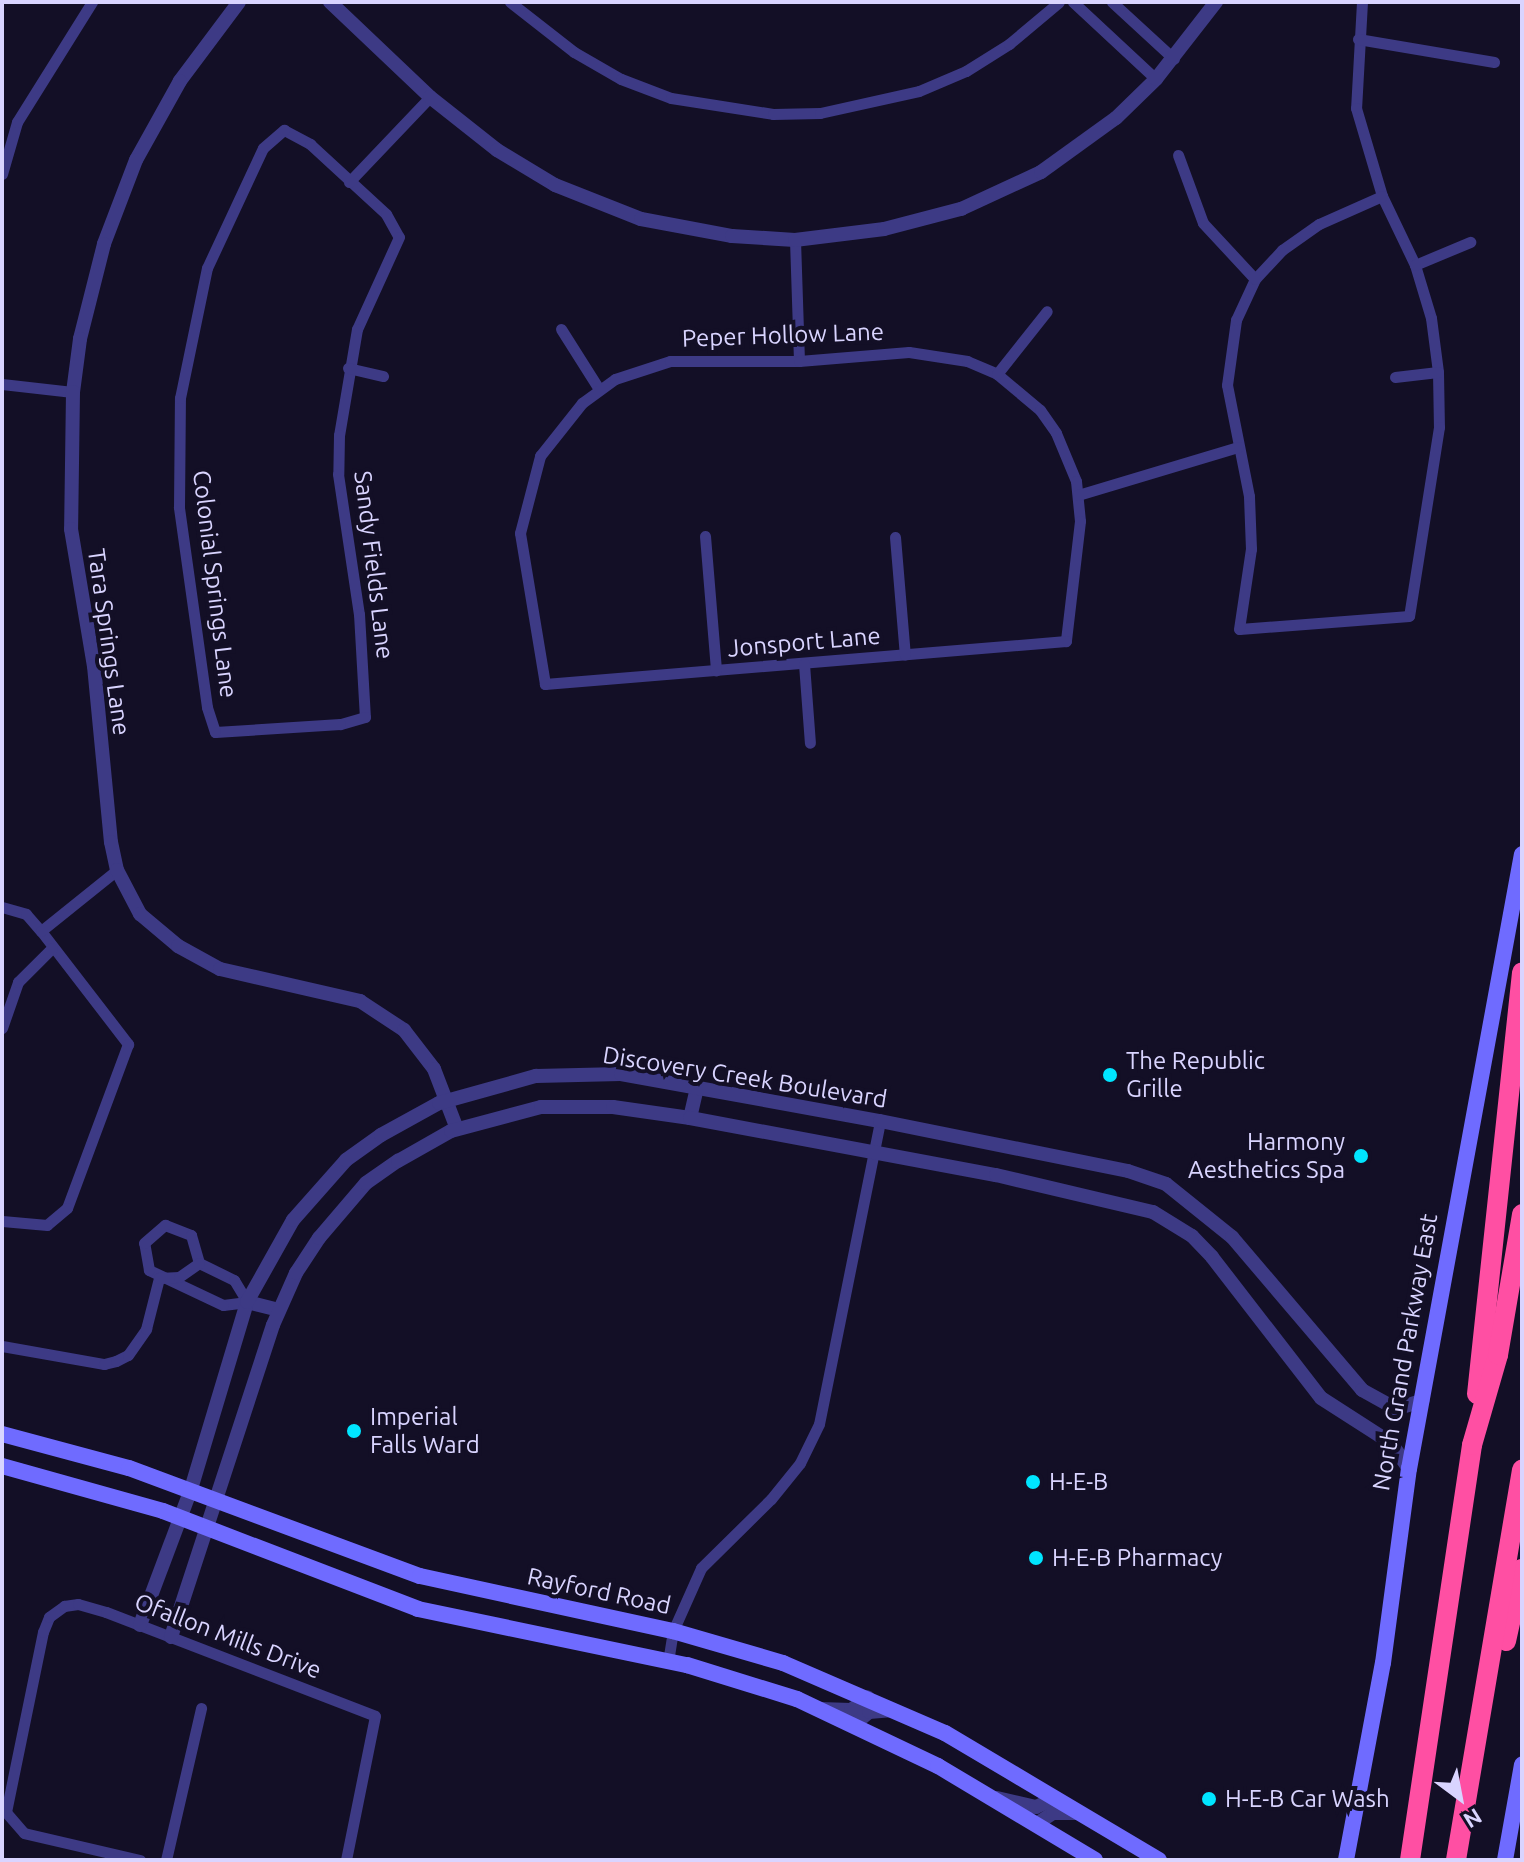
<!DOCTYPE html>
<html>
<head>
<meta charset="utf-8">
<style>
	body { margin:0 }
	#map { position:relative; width:1524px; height:1862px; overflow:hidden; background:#130f26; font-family:Ubuntu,sans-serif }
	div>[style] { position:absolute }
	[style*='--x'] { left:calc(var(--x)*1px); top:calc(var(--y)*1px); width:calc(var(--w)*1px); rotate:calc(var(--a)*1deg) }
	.minor>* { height:11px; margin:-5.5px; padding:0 5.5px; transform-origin:5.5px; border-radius:5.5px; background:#3d3a85 }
	.tertiary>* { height:14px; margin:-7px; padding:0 7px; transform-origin:7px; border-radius:7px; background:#3d3a85 }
	.secondary>* { height:16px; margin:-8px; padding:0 8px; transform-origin:8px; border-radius:8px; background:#6f6bff }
	.motorway>* { height:20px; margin:-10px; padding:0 10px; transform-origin:10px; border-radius:10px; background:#ff4fa3 }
	.dots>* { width:22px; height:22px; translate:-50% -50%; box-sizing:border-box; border:4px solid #130f26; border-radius:50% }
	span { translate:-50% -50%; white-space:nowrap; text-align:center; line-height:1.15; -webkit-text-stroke:8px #130f26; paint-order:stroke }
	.street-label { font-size:24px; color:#d9d4ff }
	.poi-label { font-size:24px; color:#d9d4ff }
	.left { translate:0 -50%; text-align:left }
	.right { translate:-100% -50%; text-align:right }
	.frame { position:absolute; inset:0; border:4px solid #d9d4ff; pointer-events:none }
	.north { position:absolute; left:1420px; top:1758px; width:80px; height:80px; -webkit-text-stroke:6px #130f26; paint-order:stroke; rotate:148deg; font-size:22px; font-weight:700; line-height:32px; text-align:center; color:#d9d4ff }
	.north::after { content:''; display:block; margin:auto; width:28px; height:36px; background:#d9d4ff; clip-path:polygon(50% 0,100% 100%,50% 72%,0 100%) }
</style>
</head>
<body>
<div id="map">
	<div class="minor">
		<i style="--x:510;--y:2;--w:81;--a:38"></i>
		<i style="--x:574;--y:52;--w:54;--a:29.9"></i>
		<i style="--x:621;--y:79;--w:53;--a:20.8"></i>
		<i style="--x:671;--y:98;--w:103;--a:8.9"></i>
		<i style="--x:773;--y:114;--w:47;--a:-1.2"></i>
		<i style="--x:820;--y:113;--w:101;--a:-12.5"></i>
		<i style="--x:919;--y:91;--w:51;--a:-23.1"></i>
		<i style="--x:966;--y:71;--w:51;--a:-32.1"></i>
		<i style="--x:1009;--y:44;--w:65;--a:-40"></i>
		<i style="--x:1073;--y:2;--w:113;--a:42.9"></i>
		<i style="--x:1112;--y:2;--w:84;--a:42.6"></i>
		<i style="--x:1362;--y:2;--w:106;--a:93.2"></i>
		<i style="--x:1356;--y:108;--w:92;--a:73.5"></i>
		<i style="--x:1382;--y:196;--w:76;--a:64.4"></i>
		<i style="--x:1415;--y:265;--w:55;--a:73.2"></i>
		<i style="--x:1431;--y:318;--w:54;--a:82.6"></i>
		<i style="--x:1438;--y:372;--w:55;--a:89"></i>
		<i style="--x:1439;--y:427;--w:191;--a:99"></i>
		<i style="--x:1409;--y:616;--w:170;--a:175.6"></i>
		<i style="--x:1239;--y:629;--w:81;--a:-81.5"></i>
		<i style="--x:1251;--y:549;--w:53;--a:-92.2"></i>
		<i style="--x:1249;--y:496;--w:113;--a:-101.2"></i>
		<i style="--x:1227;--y:385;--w:66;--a:-82.1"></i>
		<i style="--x:1236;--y:320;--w:45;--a:-65.1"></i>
		<i style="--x:1255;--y:279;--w:40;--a:-47"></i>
		<i style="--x:1282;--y:250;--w:45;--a:-35.1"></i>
		<i style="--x:1319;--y:224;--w:69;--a:-24"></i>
		<i style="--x:1358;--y:39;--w:138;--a:9.6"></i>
		<i style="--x:284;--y:130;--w:30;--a:28"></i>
		<i style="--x:310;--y:144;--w:103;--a:42.6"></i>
		<i style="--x:386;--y:214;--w:26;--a:61"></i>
		<i style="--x:399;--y:237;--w:101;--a:114.5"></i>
		<i style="--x:357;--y:329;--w:108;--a:99.6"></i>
		<i style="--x:339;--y:435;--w:39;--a:91"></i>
		<i style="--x:338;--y:474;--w:142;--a:81.5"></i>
		<i style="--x:359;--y:614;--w:103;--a:86.7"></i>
		<i style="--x:365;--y:717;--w:26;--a:164"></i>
		<i style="--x:340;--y:724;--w:125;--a:176.3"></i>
		<i style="--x:215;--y:732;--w:26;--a:-108"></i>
		<i style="--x:207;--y:707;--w:202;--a:-98"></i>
		<i style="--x:179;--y:507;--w:109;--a:-89.5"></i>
		<i style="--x:180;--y:398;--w:133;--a:-78.3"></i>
		<i style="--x:207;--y:268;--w:132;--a:-65"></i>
		<i style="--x:263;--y:148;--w:28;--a:-41"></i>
		<i style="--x:1178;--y:155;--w:72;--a:69.8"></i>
		<i style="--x:1203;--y:223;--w:76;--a:47.1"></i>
		<i style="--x:2;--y:174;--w:54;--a:-73.9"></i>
		<i style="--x:17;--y:122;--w:142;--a:-58"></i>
		<i style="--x:349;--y:182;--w:117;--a:-46.4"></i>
		<i style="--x:795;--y:240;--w:121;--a:88.1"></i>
		<i style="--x:1415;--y:265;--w:60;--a:-22.7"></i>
		<i style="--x:561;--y:329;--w:71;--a:57.7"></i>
		<i style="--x:909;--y:352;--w:59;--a:8.8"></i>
		<i style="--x:967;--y:361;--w:33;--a:23"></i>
		<i style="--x:997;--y:374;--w:56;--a:39.9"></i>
		<i style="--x:1040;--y:410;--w:28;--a:55"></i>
		<i style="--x:1056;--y:433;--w:52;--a:67.4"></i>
		<i style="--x:1076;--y:481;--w:40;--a:84.3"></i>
		<i style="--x:1080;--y:521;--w:121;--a:96.7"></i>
		<i style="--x:1066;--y:641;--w:523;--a:175.28"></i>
		<i style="--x:545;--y:684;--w:153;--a:-99.4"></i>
		<i style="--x:520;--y:533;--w:80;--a:-75.4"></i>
		<i style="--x:540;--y:456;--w:68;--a:-51.6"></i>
		<i style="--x:582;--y:403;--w:41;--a:-36"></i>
		<i style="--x:615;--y:379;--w:58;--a:-18.1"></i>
		<i style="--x:670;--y:361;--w:129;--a:0"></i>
		<i style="--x:799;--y:361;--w:110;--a:-4.7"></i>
		<i style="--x:348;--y:368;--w:36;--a:13"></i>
		<i style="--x:997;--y:374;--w:80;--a:-51.6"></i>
		<i style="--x:1395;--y:377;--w:43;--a:-6.6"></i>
		<i style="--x:2;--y:384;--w:71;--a:6.4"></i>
		<i style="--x:1078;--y:495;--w:167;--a:-16.7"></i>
		<i style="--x:705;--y:536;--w:135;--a:85.3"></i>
		<i style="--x:895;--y:537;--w:118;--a:85.2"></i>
		<i style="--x:804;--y:664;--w:79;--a:85.7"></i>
		<i style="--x:2;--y:907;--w:25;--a:16"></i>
		<i style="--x:26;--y:914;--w:23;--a:49"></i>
		<i style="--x:41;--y:931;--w:143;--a:52.4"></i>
		<i style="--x:128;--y:1044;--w:175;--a:110.4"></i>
		<i style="--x:67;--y:1208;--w:26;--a:140"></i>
		<i style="--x:47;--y:1225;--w:45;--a:-174.9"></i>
		<i style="--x:41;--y:931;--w:97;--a:-38.8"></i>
		<i style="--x:2;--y:1028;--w:49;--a:-70.8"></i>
		<i style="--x:18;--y:982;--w:48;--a:-45"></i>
		<i style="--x:165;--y:1225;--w:28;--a:21"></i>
		<i style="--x:191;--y:1235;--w:29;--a:74"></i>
		<i style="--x:199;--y:1263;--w:39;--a:26"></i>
		<i style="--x:234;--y:1280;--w:26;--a:59"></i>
		<i style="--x:247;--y:1302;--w:24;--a:173"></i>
		<i style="--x:223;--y:1305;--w:82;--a:-154.7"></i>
		<i style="--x:149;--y:1270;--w:27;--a:-100"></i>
		<i style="--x:144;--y:1243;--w:28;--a:-41"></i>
		<i style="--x:2;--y:1346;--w:104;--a:10"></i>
		<i style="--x:104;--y:1364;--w:12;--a:-14"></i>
		<i style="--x:116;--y:1361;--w:13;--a:-27"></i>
		<i style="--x:128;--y:1355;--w:32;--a:-55"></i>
		<i style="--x:146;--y:1329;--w:53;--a:-75.7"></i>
		<i style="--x:159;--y:1278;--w:20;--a:-3"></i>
		<i style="--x:179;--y:1277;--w:24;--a:-35"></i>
		<i style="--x:668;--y:1662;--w:31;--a:-81"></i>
		<i style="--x:673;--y:1631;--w:69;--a:-66"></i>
		<i style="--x:701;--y:1568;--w:98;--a:-44.6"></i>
		<i style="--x:771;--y:1499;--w:46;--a:-51.1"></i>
		<i style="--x:800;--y:1463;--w:43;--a:-64"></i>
		<i style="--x:819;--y:1424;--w:309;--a:-78.6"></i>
		<i style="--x:140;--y:1860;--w:119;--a:-166.9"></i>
		<i style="--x:24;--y:1833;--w:28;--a:-131"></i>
		<i style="--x:6;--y:1812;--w:184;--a:-78.4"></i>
		<i style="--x:43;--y:1632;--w:16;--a:-68"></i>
		<i style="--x:49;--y:1617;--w:19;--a:-36"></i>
		<i style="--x:64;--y:1606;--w:14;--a:-8"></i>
		<i style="--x:78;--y:1604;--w:29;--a:16"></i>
		<i style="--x:106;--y:1612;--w:288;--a:21.1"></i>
		<i style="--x:375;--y:1716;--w:147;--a:101.4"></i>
		<i style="--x:166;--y:1860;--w:156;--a:-77"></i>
	</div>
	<div class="tertiary">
		<i style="--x:239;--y:2;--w:99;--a:126.8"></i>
		<i style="--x:180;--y:81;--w:90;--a:119.1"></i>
		<i style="--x:136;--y:160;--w:90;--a:110.9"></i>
		<i style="--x:104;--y:244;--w:98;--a:104.2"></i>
		<i style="--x:80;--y:339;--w:53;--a:97.5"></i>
		<i style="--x:73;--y:392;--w:137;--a:90.8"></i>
		<i style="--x:71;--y:529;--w:139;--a:80.5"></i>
		<i style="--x:94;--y:666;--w:177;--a:84.5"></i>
		<i style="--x:111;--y:842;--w:29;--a:78"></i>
		<i style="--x:117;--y:870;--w:50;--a:62.4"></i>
		<i style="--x:140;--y:914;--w:50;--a:40.1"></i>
		<i style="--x:178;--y:946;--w:48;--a:28.7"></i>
		<i style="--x:220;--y:969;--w:144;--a:12.9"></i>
		<i style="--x:360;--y:1001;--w:53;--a:33.4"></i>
		<i style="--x:404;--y:1030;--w:49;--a:52.4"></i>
		<i style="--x:434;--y:1069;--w:64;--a:69"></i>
		<i style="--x:330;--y:2;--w:138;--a:43.5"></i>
		<i style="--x:430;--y:97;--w:85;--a:38.3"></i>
		<i style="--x:497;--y:150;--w:68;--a:31.1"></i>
		<i style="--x:555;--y:185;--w:92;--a:21.6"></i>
		<i style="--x:641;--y:219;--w:93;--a:10.6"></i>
		<i style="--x:732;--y:236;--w:63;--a:3.6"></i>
		<i style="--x:795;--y:240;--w:90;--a:-7"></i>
		<i style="--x:884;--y:229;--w:80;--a:-14.6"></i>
		<i style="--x:961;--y:209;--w:88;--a:-24.8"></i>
		<i style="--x:1041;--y:172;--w:92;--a:-35.8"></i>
		<i style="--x:1116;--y:118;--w:56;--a:-44.3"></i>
		<i style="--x:1156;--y:79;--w:98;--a:-52.1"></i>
		<i style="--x:690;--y:1118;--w:31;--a:-77"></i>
		<i style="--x:247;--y:1302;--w:33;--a:14"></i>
		<i style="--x:140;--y:1625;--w:145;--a:-69.4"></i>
		<i style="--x:191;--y:1489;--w:195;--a:-73.3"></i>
		<i style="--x:247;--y:1302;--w:94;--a:-60.7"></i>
		<i style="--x:293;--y:1220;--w:80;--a:-48.5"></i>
		<i style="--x:346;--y:1160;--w:43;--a:-35.5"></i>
		<i style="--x:381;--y:1135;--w:66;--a:-28.9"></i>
		<i style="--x:439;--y:1103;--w:101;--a:-15.6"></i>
		<i style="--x:536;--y:1076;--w:85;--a:-1.3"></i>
		<i style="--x:621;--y:1074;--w:263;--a:10.3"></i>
		<i style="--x:880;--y:1121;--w:253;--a:11.4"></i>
		<i style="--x:1128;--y:1171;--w:40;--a:18.9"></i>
		<i style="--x:1166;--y:1184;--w:85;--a:38.8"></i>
		<i style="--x:1232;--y:1237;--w:201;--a:49.6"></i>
		<i style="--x:1362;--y:1390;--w:39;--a:29"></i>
		<i style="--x:1396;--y:1409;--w:28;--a:-18"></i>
		<i style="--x:171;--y:1637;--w:328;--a:-71.9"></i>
		<i style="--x:273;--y:1325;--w:57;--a:-66.1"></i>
		<i style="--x:296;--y:1273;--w:42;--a:-56.7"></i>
		<i style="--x:319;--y:1238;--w:72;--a:-49.5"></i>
		<i style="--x:366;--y:1183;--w:39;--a:-35"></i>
		<i style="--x:398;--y:1161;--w:61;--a:-29.5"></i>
		<i style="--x:451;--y:1131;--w:93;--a:-14.9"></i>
		<i style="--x:541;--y:1107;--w:72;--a:0"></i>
		<i style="--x:613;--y:1107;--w:78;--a:8.1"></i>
		<i style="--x:690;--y:1118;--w:311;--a:10.6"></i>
		<i style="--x:996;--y:1175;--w:161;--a:13.3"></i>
		<i style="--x:1153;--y:1212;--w:46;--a:31.6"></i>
		<i style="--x:1192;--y:1236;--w:29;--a:46"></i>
		<i style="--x:1212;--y:1257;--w:178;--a:52.3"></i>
		<i style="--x:1321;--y:1398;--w:83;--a:32.7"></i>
		<i style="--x:1391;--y:1443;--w:32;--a:55"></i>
		<i style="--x:820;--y:1709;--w:31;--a:2"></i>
		<i style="--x:851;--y:1710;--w:21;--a:-37"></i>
		<i style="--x:855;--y:1724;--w:18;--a:-41"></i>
		<i style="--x:869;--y:1712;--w:24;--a:-5"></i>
		<i style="--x:997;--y:1798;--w:40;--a:13"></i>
		<i style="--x:1036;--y:1807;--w:21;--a:-25"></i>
		<i style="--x:1038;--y:1823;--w:18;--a:-34"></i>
		<i style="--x:1053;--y:1813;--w:27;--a:0"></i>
	</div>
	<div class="secondary">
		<i style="--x:2;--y:1434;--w:131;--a:15"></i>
		<i style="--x:129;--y:1468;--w:310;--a:20.4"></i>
		<i style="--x:420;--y:1576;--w:259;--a:12.3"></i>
		<i style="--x:673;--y:1631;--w:115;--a:16.2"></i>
		<i style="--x:783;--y:1663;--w:176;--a:23.4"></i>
		<i style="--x:945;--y:1733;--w:249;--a:30.7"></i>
		<i style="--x:2;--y:1466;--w:167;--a:15.6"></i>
		<i style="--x:163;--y:1511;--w:273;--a:21"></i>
		<i style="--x:418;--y:1609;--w:275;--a:11.8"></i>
		<i style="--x:687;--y:1665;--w:115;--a:17.2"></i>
		<i style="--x:797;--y:1699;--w:156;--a:25.4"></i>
		<i style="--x:938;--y:1766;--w:183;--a:30.9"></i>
		<i style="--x:1346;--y:1860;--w:200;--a:-79.4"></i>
		<i style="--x:1383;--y:1663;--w:196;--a:-82.4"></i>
		<i style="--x:1409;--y:1469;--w:625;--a:-79.59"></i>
		<i style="--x:1505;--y:1860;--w:97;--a:-79.9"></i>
	</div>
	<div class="motorway">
		<i style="--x:1477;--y:1394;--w:424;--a:-83.9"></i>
		<i style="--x:1506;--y:1641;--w:74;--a:-77.5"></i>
		<i style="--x:1410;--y:1860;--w:420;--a:-81.5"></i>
		<i style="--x:1472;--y:1445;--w:94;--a:-73.9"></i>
		<i style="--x:1498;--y:1355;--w:143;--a:-80.3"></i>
		<i style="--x:1456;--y:1860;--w:396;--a:-80.4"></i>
	</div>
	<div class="dots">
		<i style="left:1110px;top:1075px;background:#00e5ff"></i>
		<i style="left:1361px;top:1156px;background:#00e5ff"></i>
		<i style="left:354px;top:1431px;background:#00e5ff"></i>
		<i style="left:1033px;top:1482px;background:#00e5ff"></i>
		<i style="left:1036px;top:1558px;background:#00e5ff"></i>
		<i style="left:1209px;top:1799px;background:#00e5ff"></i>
	</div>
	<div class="street-label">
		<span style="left:783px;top:335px;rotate:-2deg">Peper Hollow Lane</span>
		<span style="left:374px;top:565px;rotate:83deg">Sandy Fields Lane</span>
		<span style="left:215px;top:584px;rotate:83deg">Colonial Springs Lane</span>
		<span style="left:109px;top:642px;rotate:82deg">Tara Springs Lane</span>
		<span style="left:804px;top:642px;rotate:-5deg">Jonsport Lane</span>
		<span style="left:745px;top:1077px;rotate:9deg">Discovery Creek Boulevard</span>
		<span style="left:1405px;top:1352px;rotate:-80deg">North Grand Parkway East</span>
		<span style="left:599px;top:1591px;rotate:12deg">Rayford Road</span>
		<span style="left:228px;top:1636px;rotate:21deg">Ofallon Mills Drive</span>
	</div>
	<div class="poi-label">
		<span class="left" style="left:1126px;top:1075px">The Republic<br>Grille</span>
		<span class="right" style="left:1345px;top:1156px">Harmony<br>Aesthetics Spa</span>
		<span class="left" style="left:370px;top:1431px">Imperial<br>Falls Ward</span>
		<span class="left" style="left:1049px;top:1482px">H-E-B</span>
		<span class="left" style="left:1052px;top:1558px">H-E-B Pharmacy</span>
		<span class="left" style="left:1225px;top:1799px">H-E-B Car Wash</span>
	</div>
	<div class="frame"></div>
	<div class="north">N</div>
</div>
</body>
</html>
